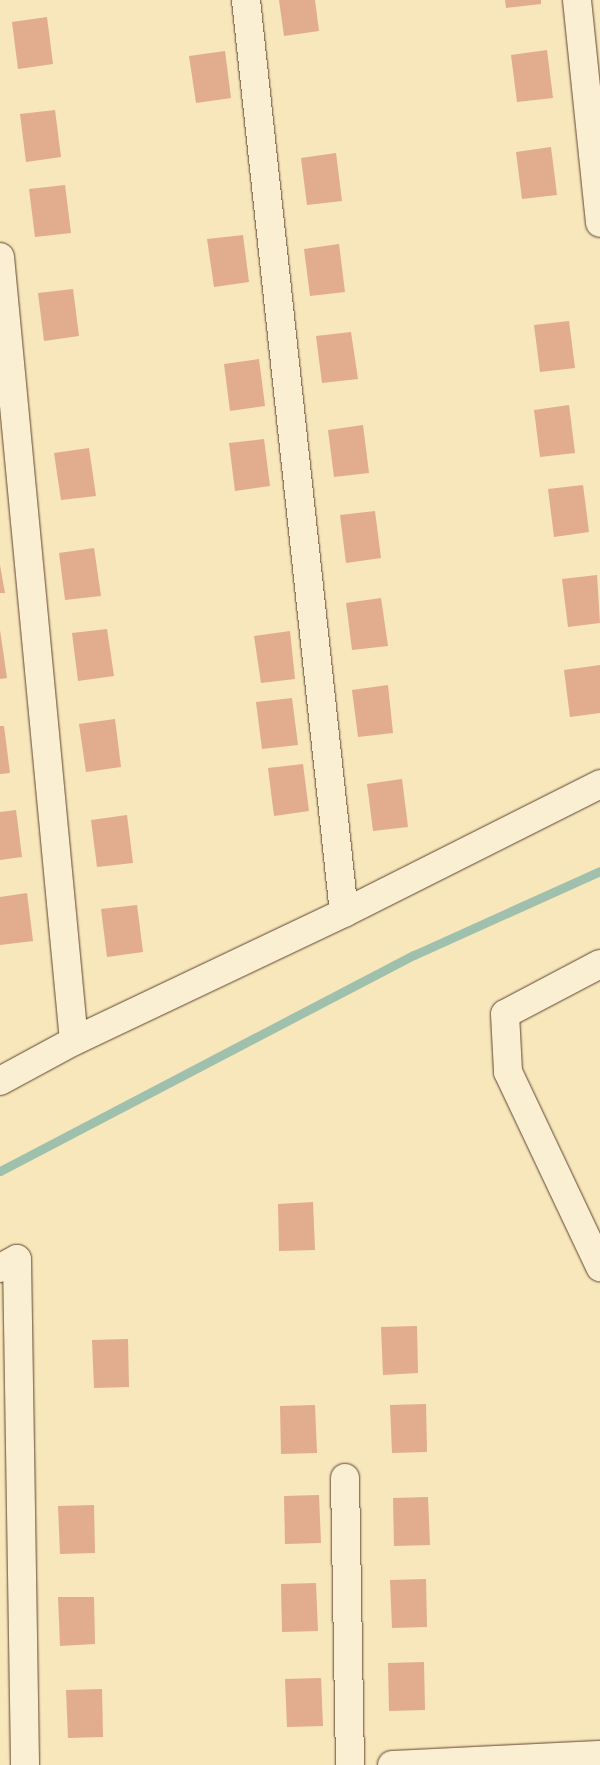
<!DOCTYPE html>
<html>
<head>
<meta charset="utf-8">
<style>
	body { margin:0 }
	#map { position:relative; width:600px; height:1765px; overflow:hidden; background:#f7e7bb; font-family:"EB Garamond",serif }
	div>[style] { position:absolute }
	[style*='--x'] { left:calc(var(--x)*1px); top:calc(var(--y)*1px); width:calc(var(--w)*1px); rotate:calc(var(--a)*1deg) }
	.stream>* { height:9px; margin:-4.5px; padding:0 4.5px; transform-origin:4.5px; border-radius:4.5px; background:#9ec0ad }
	.building>* { inset:0; background:#e2ac8f }
	.roads { filter:drop-shadow(0 0 1px #604330) drop-shadow(0 0 1px #604330) }
	.minor>* { height:28px; margin:-14px; padding:0 14px; transform-origin:14px; border-radius:14px; background:#faefd3 }
	span { translate:-50% -50%; white-space:nowrap; text-align:center; line-height:1.15; -webkit-text-stroke:4px #faefd3; paint-order:stroke }
</style>
</head>
<body>
<div id="map">
	<div class="stream">
		<i style="--x:0;--y:1171;--w:467;--a:-27.6"></i>
		<i style="--x:414;--y:955;--w:204;--a:-24.3"></i>
	</div>
	<div class="building">
		<i style="clip-path:polygon(279px 0,315px 0,319px 31px,284px 36px)"></i>
		<i style="clip-path:polygon(505px 0,541px 0,541px 4px,506px 8px)"></i>
		<i style="clip-path:polygon(47px 17px,53px 64px,18px 69px,12px 22px)"></i>
		<i style="clip-path:polygon(547px 50px,553px 98px,517px 102px,511px 55px)"></i>
		<i style="clip-path:polygon(225px 51px,231px 98px,196px 103px,189px 56px)"></i>
		<i style="clip-path:polygon(55px 110px,61px 157px,26px 162px,20px 114px)"></i>
		<i style="clip-path:polygon(551px 147px,557px 195px,522px 199px,516px 152px)"></i>
		<i style="clip-path:polygon(336px 153px,342px 201px,307px 205px,301px 158px)"></i>
		<i style="clip-path:polygon(65px 185px,71px 233px,35px 237px,29px 189px)"></i>
		<i style="clip-path:polygon(243px 235px,249px 282px,214px 287px,207px 239px)"></i>
		<i style="clip-path:polygon(339px 244px,345px 292px,310px 296px,304px 249px)"></i>
		<i style="clip-path:polygon(73px 289px,79px 336px,44px 341px,38px 293px)"></i>
		<i style="clip-path:polygon(569px 321px,575px 368px,540px 372px,534px 325px)"></i>
		<i style="clip-path:polygon(351px 332px,358px 379px,322px 383px,316px 336px)"></i>
		<i style="clip-path:polygon(259px 359px,265px 406px,230px 411px,224px 364px)"></i>
		<i style="clip-path:polygon(569px 405px,575px 453px,540px 457px,534px 410px)"></i>
		<i style="clip-path:polygon(363px 425px,369px 473px,334px 477px,328px 430px)"></i>
		<i style="clip-path:polygon(264px 439px,270px 486px,235px 491px,229px 443px)"></i>
		<i style="clip-path:polygon(89px 448px,96px 496px,61px 500px,54px 453px)"></i>
		<i style="clip-path:polygon(583px 485px,589px 532px,554px 537px,548px 489px)"></i>
		<i style="clip-path:polygon(375px 511px,381px 558px,346px 563px,340px 515px)"></i>
		<i style="clip-path:polygon(94px 548px,101px 596px,65px 600px,59px 553px)"></i>
		<i style="clip-path:polygon(0 565px,5px 593px,0 593px)"></i>
		<i style="clip-path:polygon(597px 575px,600px 623px,568px 627px,562px 579px)"></i>
		<i style="clip-path:polygon(381px 598px,388px 646px,352px 650px,346px 603px)"></i>
		<i style="clip-path:polygon(107px 629px,114px 676px,78px 681px,72px 633px)"></i>
		<i style="clip-path:polygon(0 630px,7px 678px,0 679px)"></i>
		<i style="clip-path:polygon(290px 631px,295px 679px,261px 683px,254px 636px)"></i>
		<i style="clip-path:polygon(600px 665px,600px 713px,570px 717px,564px 670px)"></i>
		<i style="clip-path:polygon(388px 685px,393px 733px,358px 737px,352px 690px)"></i>
		<i style="clip-path:polygon(292px 698px,298px 745px,262px 749px,256px 702px)"></i>
		<i style="clip-path:polygon(115px 719px,121px 767px,86px 772px,79px 724px)"></i>
		<i style="clip-path:polygon(0 726px,4px 726px,10px 773px,0 774px)"></i>
		<i style="clip-path:polygon(303px 764px,309px 811px,274px 816px,268px 768px)"></i>
		<i style="clip-path:polygon(402px 779px,408px 827px,373px 831px,367px 784px)"></i>
		<i style="clip-path:polygon(16px 810px,22px 857px,0 860px,0 812px)"></i>
		<i style="clip-path:polygon(127px 815px,133px 863px,97px 867px,91px 820px)"></i>
		<i style="clip-path:polygon(27px 893px,33px 941px,0 945px,0 897px)"></i>
		<i style="clip-path:polygon(137px 905px,143px 952px,107px 957px,101px 909px)"></i>
		<i style="clip-path:polygon(313px 1202px,315px 1250px,279px 1251px,278px 1204px)"></i>
		<i style="clip-path:polygon(417px 1326px,418px 1373px,383px 1375px,381px 1327px)"></i>
		<i style="clip-path:polygon(128px 1339px,129px 1387px,94px 1388px,92px 1340px)"></i>
		<i style="clip-path:polygon(426px 1404px,427px 1452px,392px 1453px,390px 1405px)"></i>
		<i style="clip-path:polygon(315px 1405px,317px 1453px,281px 1454px,280px 1406px)"></i>
		<i style="clip-path:polygon(319px 1495px,321px 1543px,285px 1544px,284px 1496px)"></i>
		<i style="clip-path:polygon(428px 1497px,430px 1545px,394px 1546px,393px 1498px)"></i>
		<i style="clip-path:polygon(94px 1505px,95px 1553px,60px 1554px,58px 1506px)"></i>
		<i style="clip-path:polygon(426px 1579px,427px 1627px,392px 1628px,390px 1580px)"></i>
		<i style="clip-path:polygon(316px 1583px,318px 1631px,282px 1632px,281px 1584px)"></i>
		<i style="clip-path:polygon(58px 1597px,94px 1597px,95px 1644px,60px 1646px)"></i>
		<i style="clip-path:polygon(424px 1662px,425px 1710px,389px 1711px,388px 1663px)"></i>
		<i style="clip-path:polygon(321px 1678px,323px 1726px,287px 1727px,285px 1679px)"></i>
		<i style="clip-path:polygon(102px 1689px,103px 1737px,68px 1738px,66px 1690px)"></i>
	</div>
	<div class="roads">
		<div class="minor">
			<i style="--x:246;--y:0;--w:918;--a:83.87"></i>
			<i style="--x:577;--y:0;--w:224;--a:84.1"></i>
			<i style="--x:0;--y:257;--w:787;--a:84.61"></i>
			<i style="--x:600;--y:964;--w:107;--a:152.2"></i>
			<i style="--x:505;--y:1014;--w:58;--a:87"></i>
			<i style="--x:508;--y:1072;--w:216;--a:64.7"></i>
			<i style="--x:0;--y:1081;--w:84;--a:-28.4"></i>
			<i style="--x:74;--y:1041;--w:299;--a:-25.4"></i>
			<i style="--x:344;--y:913;--w:287;--a:-26.7"></i>
			<i style="--x:0;--y:1268;--w:19;--a:-28"></i>
			<i style="--x:17;--y:1259;--w:506;--a:89.09"></i>
			<i style="--x:345;--y:1478;--w:287;--a:89"></i>
			<i style="--x:392;--y:1765;--w:208;--a:-2.8"></i>
		</div>
	</div>
</div>
</body>
</html>
